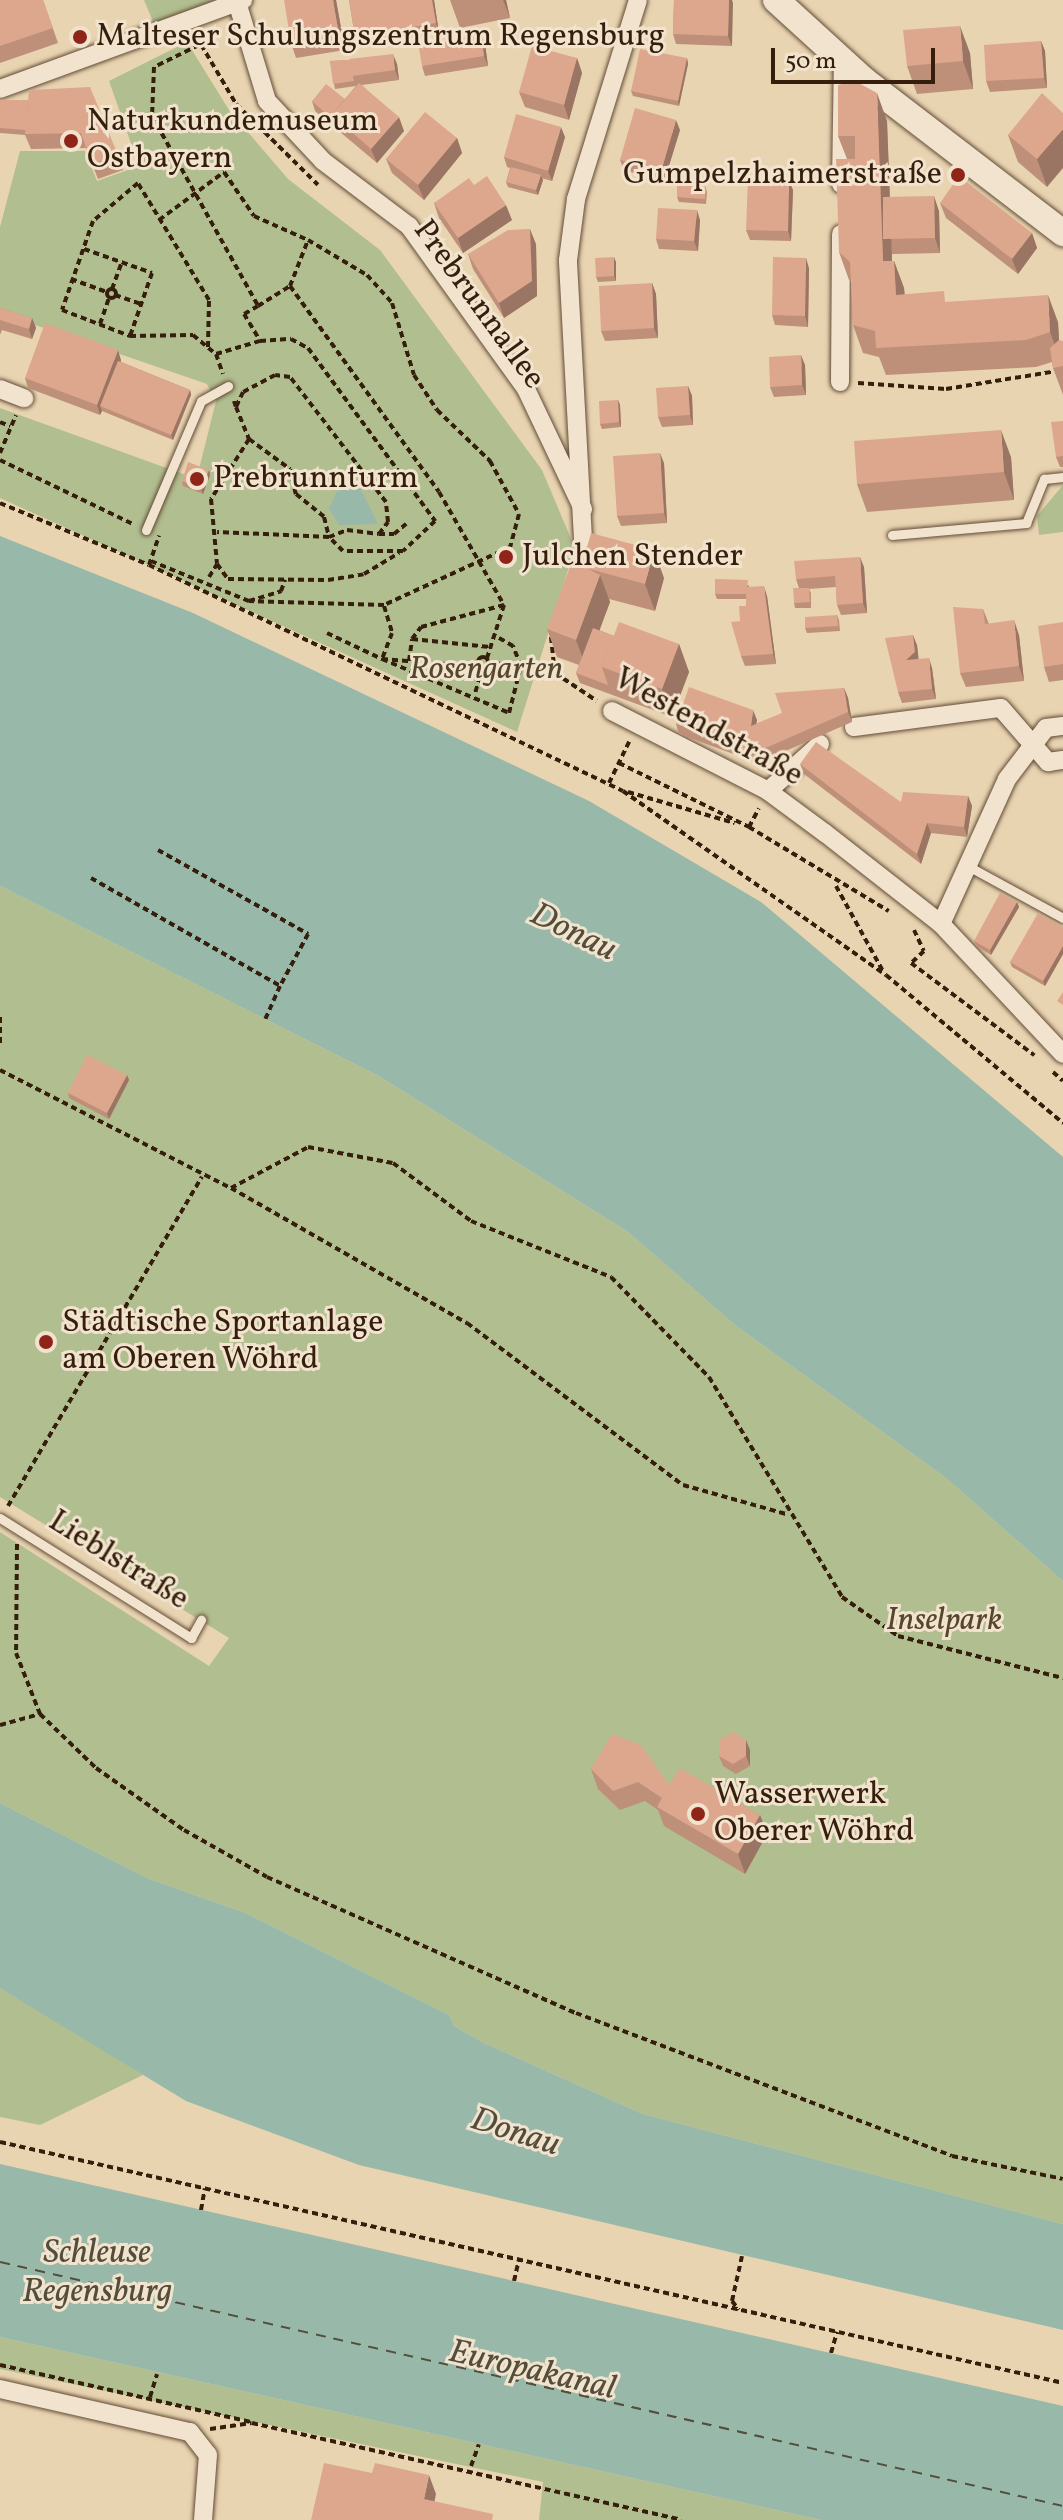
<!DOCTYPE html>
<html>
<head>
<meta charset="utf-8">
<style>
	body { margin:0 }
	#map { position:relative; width:1063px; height:2520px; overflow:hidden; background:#e9d4b2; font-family:Vollkorn,serif }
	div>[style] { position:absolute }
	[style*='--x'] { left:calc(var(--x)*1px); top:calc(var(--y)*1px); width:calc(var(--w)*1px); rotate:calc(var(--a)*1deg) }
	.green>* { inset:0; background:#b1be90 }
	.water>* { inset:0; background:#98b8a9 }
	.ferry>* { height:2px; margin-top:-1px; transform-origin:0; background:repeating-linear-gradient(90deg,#534d3b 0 10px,transparent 0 18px) }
	.path>* { height:4px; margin-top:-2px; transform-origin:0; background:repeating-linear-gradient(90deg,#351f0c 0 6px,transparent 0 10px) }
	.path>.ring { margin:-2px; padding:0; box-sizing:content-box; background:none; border:4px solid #351f0c; border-radius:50% }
	.roads { filter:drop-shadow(0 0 2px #624c36) drop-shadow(0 0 2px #624c36) }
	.lane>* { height:9px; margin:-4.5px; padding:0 4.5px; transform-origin:4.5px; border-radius:4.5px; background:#f1e3cd }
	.street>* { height:18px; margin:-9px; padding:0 9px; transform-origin:9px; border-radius:9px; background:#f1e3cd }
	.secondary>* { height:26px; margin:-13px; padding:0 13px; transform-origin:13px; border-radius:13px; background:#f1e3cd }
	.wall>* { inset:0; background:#be9079 }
	.shaded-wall>* { inset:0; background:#9b7563 }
	.building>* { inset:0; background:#dda78d }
	.dots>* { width:22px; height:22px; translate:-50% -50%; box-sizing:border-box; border:4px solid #f1e3cd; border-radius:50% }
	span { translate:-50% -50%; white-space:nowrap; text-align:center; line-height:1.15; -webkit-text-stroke:6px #f1e3cd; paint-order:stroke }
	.poi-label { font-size:32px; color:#351f0c }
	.left { translate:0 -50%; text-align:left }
	.right { translate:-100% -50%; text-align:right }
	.street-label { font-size:32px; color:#351f0c }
	.park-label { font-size:32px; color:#54472d; font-style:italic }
	.water-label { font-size:34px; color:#534d3b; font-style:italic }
	.scale { position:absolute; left:771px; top:48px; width:164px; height:36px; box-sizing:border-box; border:4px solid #351f0c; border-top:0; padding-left:10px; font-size:24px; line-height:28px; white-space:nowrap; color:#351f0c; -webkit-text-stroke:6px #f1e3cd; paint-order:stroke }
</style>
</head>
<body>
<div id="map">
	<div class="green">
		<i style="clip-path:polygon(144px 0,226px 0,154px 24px)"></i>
		<i style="clip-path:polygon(187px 42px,229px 110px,288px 179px,380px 250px,542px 470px,575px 548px,517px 732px,0 498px,0 408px,186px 475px,199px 469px,216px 401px,207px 384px,0 313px,0 227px,20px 151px,85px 151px,97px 181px,139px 166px,109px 81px)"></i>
		<i style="clip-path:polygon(1063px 485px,1063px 532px,1039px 535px,1037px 516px)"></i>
		<i style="clip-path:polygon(0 886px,377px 1075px,628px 1232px,735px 1325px,946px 1478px,1063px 1581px,1063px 2224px,643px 2114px,484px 2043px,454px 2026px,449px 2015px,248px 1914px,147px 1878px,0 1803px,0 1532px,209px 1666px,229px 1638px,0 1497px)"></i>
		<i style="clip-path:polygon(0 1988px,77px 2032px,143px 2075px,40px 2125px,0 2117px)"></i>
		<i style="clip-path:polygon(0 2337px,821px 2520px,539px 2520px,543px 2482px,0 2369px)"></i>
	</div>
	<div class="water">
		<i style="clip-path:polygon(341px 483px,360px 488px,378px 524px,339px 525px,329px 508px)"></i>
		<i style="clip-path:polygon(0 536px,193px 613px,589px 801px,761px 902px,1063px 1157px,1063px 1581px,946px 1478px,735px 1325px,628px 1232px,377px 1075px,0 886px)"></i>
		<i style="clip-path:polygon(0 1803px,147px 1878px,248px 1914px,449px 2015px,454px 2026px,484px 2043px,643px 2114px,1063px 2224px,1063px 2330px,359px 2165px,186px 2101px,0 1988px)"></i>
		<i style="clip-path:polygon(0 2164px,1063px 2406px,1063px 2520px,821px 2520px,0 2337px)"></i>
	</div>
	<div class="ferry">
		<i style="--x:0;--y:2262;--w:1091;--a:12.93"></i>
	</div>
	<div class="path">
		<i style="--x:196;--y:36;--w:79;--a:59.5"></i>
		<i style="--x:236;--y:104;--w:115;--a:44.6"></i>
		<i style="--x:199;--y:45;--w:50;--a:153.9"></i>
		<i style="--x:154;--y:67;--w:49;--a:92.3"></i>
		<i style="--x:152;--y:116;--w:218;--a:60.8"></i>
		<i style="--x:258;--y:306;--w:38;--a:-32"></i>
		<i style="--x:290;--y:286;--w:49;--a:-68.6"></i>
		<i style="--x:308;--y:240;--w:69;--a:30.7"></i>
		<i style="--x:367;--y:275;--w:38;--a:48"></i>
		<i style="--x:392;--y:303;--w:75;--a:73"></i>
		<i style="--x:414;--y:375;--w:42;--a:56.7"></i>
		<i style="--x:437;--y:410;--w:74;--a:43.9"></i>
		<i style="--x:490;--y:461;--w:60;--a:61.3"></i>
		<i style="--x:519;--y:514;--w:34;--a:105"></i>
		<i style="--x:510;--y:547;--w:139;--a:155.3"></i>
		<i style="--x:384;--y:605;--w:135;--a:-178.3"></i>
		<i style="--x:249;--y:601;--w:34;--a:-17"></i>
		<i style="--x:281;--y:591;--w:12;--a:-70"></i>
		<i style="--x:159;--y:220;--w:81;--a:-36.4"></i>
		<i style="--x:224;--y:172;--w:53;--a:55.7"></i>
		<i style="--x:254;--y:216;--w:59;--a:24"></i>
		<i style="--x:84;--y:249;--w:72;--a:19.4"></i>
		<i style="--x:152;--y:273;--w:67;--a:109.2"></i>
		<i style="--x:71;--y:279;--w:38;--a:20"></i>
		<i style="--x:290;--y:286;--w:254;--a:54.1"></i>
		<i style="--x:439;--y:492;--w:130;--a:60.1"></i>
		<i style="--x:504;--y:605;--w:56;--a:107.8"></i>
		<i class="ring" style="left:106.5px;top:288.5px;width:5px;height:5px"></i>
		<i style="--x:112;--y:289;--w:29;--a:-70"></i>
		<i style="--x:115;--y:295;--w:28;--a:19"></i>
		<i style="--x:258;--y:306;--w:16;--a:150"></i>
		<i style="--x:244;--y:314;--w:31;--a:59"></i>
		<i style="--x:100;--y:324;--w:28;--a:-71"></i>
		<i style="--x:208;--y:347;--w:47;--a:-88.8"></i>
		<i style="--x:209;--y:300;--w:137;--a:-121.3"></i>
		<i style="--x:138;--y:183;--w:59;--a:139.8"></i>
		<i style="--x:93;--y:221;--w:94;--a:109.2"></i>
		<i style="--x:62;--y:310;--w:73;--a:20.9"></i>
		<i style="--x:130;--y:336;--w:63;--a:-0.9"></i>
		<i style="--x:193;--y:335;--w:30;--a:40"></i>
		<i style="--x:216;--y:354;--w:21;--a:71"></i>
		<i style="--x:216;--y:354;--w:46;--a:-16.5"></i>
		<i style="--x:260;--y:341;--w:31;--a:-4"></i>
		<i style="--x:291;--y:339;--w:19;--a:28"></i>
		<i style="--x:308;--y:348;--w:215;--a:53.7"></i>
		<i style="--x:435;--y:521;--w:44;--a:136.8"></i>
		<i style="--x:403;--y:551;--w:60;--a:180"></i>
		<i style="--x:343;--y:551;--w:20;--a:-135"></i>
		<i style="--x:329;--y:537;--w:112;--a:-177.4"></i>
		<i style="--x:858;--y:383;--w:88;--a:3.9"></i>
		<i style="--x:946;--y:389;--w:119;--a:-9.2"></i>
		<i style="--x:234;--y:401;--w:6;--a:72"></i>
		<i style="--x:236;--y:407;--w:35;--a:68"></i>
		<i style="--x:249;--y:439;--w:51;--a:36.2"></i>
		<i style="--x:290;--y:469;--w:26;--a:77"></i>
		<i style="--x:296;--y:494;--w:36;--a:39"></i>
		<i style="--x:324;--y:517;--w:21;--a:76"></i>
		<i style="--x:329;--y:537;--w:19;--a:-21"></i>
		<i style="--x:347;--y:530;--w:32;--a:7"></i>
		<i style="--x:379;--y:534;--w:15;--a:-53"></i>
		<i style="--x:388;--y:522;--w:20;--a:-96"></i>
		<i style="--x:386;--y:502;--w:158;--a:-127.5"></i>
		<i style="--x:290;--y:377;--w:15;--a:-172"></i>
		<i style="--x:275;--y:375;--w:36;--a:152"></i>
		<i style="--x:243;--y:392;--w:17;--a:115"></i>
		<i style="--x:0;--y:422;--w:11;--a:22"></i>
		<i style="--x:249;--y:439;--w:71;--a:122.3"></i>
		<i style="--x:211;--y:499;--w:65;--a:84.7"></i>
		<i style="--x:217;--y:564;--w:19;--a:54"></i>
		<i style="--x:228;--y:579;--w:100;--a:0.6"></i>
		<i style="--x:328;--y:580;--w:36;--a:-9"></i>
		<i style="--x:364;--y:574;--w:41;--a:-31"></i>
		<i style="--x:0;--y:453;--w:41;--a:-67.2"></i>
		<i style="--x:0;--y:460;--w:148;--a:25.7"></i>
		<i style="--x:0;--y:503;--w:161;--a:22.6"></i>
		<i style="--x:149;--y:565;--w:525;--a:25.49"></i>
		<i style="--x:623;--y:791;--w:321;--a:35"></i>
		<i style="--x:886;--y:975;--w:231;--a:39.9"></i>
		<i style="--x:379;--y:534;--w:15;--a:0"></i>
		<i style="--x:394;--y:534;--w:16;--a:-40"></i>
		<i style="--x:151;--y:561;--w:106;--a:22.2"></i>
		<i style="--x:149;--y:565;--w:31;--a:-71"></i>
		<i style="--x:209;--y:577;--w:15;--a:-58"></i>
		<i style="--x:384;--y:606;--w:28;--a:73"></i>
		<i style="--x:392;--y:633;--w:28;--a:111"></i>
		<i style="--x:382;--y:659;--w:138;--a:23"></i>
		<i style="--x:509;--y:713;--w:49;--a:-75.7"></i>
		<i style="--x:521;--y:666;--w:22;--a:-112"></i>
		<i style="--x:513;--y:646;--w:22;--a:-150"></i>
		<i style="--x:327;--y:633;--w:61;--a:25.3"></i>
		<i style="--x:382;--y:659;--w:101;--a:4.5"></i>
		<i style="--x:483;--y:667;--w:28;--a:107"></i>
		<i style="--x:551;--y:637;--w:36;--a:84"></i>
		<i style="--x:412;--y:639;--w:15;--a:-53"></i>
		<i style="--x:421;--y:627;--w:86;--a:-14.8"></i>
		<i class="ring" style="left:478px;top:657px;width:6px;height:6px"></i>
		<i style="--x:409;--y:661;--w:22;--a:-82"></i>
		<i style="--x:412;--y:639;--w:78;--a:5.9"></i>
		<i style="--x:489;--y:662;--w:67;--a:9.5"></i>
		<i style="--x:555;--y:673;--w:50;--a:33.7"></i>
		<i style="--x:619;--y:763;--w:145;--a:26.2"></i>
		<i style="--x:749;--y:827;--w:163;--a:31"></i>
		<i style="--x:609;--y:783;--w:46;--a:-64"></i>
		<i style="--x:628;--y:792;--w:111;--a:16.2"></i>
		<i style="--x:749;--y:827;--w:21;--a:-62"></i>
		<i style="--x:158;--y:850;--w:172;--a:29.2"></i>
		<i style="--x:308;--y:934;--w:59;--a:118.3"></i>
		<i style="--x:91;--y:878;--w:218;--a:29.7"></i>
		<i style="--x:280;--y:986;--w:36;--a:114"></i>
		<i style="--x:836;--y:886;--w:99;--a:61.1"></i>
		<i style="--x:914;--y:930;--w:23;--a:65"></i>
		<i style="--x:924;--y:951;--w:18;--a:137"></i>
		<i style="--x:911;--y:963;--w:154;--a:36.8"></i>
		<i style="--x:0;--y:1017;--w:26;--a:90"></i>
		<i style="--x:0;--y:1070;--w:259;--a:27.1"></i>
		<i style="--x:231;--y:1188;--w:272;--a:29.8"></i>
		<i style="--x:467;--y:1323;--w:270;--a:36.9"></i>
		<i style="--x:683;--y:1485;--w:107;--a:15.7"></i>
		<i style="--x:1053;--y:1072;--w:13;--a:42"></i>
		<i style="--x:231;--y:1188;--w:87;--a:-28"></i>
		<i style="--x:308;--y:1147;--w:86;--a:10.7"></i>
		<i style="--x:393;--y:1163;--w:97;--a:36.6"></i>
		<i style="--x:471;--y:1221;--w:151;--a:21.8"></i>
		<i style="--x:611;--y:1277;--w:140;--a:45.6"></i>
		<i style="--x:709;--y:1377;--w:257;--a:58.8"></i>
		<i style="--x:842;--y:1597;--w:68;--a:34.9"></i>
		<i style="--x:898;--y:1636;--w:170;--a:14.3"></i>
		<i style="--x:8;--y:1506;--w:382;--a:-59.5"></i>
		<i style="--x:17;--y:1544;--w:109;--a:90.5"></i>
		<i style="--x:16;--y:1653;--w:66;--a:68.5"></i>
		<i style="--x:40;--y:1714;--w:78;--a:44"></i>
		<i style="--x:96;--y:1768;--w:108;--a:35.2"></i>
		<i style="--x:184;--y:1830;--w:95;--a:29.5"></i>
		<i style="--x:267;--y:1877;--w:338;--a:23.8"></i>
		<i style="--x:576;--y:2013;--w:402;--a:20.8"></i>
		<i style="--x:952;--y:2156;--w:113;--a:11.7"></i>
		<i style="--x:0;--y:1725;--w:41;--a:-15.4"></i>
		<i style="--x:0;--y:2142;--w:1090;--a:12.77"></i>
		<i style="--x:201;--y:2210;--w:22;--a:-80"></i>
		<i style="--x:514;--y:2281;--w:22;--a:-77"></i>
		<i style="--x:732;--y:2301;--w:46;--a:-77.5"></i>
		<i style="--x:732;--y:2301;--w:11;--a:52"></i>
		<i style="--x:831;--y:2353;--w:22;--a:-74"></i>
		<i style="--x:0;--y:2365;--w:256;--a:12.8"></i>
		<i style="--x:150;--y:2397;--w:24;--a:-73"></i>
		<i style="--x:210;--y:2429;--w:42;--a:-8.1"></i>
		<i style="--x:252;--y:2423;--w:440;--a:12.7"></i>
		<i style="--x:471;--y:2466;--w:23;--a:-70"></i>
	</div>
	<div class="roads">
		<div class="lane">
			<i style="--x:146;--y:530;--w:140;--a:-66.9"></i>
			<i style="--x:201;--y:401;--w:31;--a:-29"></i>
			<i style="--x:892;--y:535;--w:135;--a:-5.1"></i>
			<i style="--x:1026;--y:523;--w:48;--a:-67.8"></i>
			<i style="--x:1044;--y:479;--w:19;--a:-6"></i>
			<i style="--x:968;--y:866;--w:108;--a:28.7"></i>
			<i style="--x:0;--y:1518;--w:226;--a:32.1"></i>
			<i style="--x:191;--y:1638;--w:21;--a:-61"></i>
		</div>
		<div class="street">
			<i style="--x:237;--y:2;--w:103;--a:73.1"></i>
			<i style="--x:267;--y:101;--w:82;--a:47"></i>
			<i style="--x:323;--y:161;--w:108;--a:37.1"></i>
			<i style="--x:409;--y:226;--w:201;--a:54.3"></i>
			<i style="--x:526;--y:389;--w:133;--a:64.6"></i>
			<i style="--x:0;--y:89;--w:259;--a:-20.1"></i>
			<i style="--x:841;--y:184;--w:121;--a:-89.1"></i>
			<i style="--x:840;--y:382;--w:148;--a:-89.6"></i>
			<i style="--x:0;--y:389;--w:26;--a:21"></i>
			<i style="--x:583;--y:539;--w:279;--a:-93.1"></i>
			<i style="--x:568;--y:260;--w:62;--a:-82.5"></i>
			<i style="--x:576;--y:199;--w:208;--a:-72.7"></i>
			<i style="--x:612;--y:711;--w:175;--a:27.1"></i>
			<i style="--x:768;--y:791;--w:71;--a:36.4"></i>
			<i style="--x:825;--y:833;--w:147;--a:38.1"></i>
			<i style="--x:941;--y:924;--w:178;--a:46.8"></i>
			<i style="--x:854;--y:727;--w:148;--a:-7.4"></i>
			<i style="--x:1001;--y:708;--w:72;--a:49"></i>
			<i style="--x:1048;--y:762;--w:15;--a:-8"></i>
			<i style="--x:768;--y:791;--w:70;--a:-42.1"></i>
			<i style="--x:941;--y:924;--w:159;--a:-65.5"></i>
			<i style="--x:1007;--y:779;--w:64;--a:-52.6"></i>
			<i style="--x:1046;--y:728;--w:17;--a:-7"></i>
			<i style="--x:0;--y:2389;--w:195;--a:12.8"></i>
			<i style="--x:190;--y:2432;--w:29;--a:52"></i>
			<i style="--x:208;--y:2455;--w:65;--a:94.4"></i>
		</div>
		<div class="secondary">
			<i style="--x:776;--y:0;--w:120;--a:42.3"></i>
			<i style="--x:865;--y:81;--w:250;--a:37.5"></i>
		</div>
	</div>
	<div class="wall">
		<i style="clip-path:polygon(0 0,43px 0,58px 43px,0 63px)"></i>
		<i style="clip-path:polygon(336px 0,345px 50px,296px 58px,291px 43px)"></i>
		<i style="clip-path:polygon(349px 0,434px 0,439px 33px,359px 47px,355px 37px)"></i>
		<i style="clip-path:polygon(450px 0,506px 0,510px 18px,460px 28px)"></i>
		<i style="clip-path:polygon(674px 0,732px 0,732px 46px,676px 44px,673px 34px)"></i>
		<i style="clip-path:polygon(1041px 41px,1045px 51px,1047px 88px,990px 92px,986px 81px)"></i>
		<i style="clip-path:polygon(485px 44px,488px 66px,425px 76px,422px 66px)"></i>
		<i style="clip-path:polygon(970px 53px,973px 89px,917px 94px,907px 66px)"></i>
		<i style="clip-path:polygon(577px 58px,582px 73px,569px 120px,525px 107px,519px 92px)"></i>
		<i style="clip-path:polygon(687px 58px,688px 64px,679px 106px,633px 96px,631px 91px)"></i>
		<i style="clip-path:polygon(330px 61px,397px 64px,399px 80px,362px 85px,404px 131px,377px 163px,315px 111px,312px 101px,345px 99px,356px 86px,335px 89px)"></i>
		<i style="clip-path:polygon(0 100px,28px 100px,118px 155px,123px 170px,98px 179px,86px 148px,31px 149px,25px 135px,0 133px)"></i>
		<i style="clip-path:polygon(1063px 113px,1047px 187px,1018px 162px,1008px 135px)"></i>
		<i style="clip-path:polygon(887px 121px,890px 197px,939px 211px,940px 253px,892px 254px,892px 261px,894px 261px,904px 288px,905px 295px,1058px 322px,1059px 341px,1063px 341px,1063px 395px,1053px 368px,1052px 362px,1036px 367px,886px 375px,879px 357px,863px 353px,853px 325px,851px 282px,849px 280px,839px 252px,847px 159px,838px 136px)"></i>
		<i style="clip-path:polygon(680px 130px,664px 182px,624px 170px,620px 160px)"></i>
		<i style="clip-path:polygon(565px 137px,552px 181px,541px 178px,543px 180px,538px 195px,508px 187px,506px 182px,510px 168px,507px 167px,504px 157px)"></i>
		<i style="clip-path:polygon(457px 138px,462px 153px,424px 200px,392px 173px,386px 159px)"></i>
		<i style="clip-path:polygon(474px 185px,512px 220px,463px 253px,439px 218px,434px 203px)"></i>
		<i style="clip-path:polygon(705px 186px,707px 192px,706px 204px,679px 202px,677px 197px)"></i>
		<i style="clip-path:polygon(793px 190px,791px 241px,750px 240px,746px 230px)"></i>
		<i style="clip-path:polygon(940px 203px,1032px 233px,1037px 248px,1018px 274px,946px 218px)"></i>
		<i style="clip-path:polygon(700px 220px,698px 251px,659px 249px,656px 239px)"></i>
		<i style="clip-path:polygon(536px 244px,537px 296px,504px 318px,473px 269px,468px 254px)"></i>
		<i style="clip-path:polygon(616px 262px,616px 281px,598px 282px,596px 277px)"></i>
		<i style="clip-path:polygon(809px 268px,808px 327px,775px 325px,772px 315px)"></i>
		<i style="clip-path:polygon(652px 283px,656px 294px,658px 338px,605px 341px,601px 331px)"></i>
		<i style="clip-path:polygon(0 308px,32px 318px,36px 328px,32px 339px,2px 330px,0 335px)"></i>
		<i style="clip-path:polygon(121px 360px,121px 362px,190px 390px,191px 395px,173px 440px,102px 411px,100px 415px,28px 388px,25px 378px)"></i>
		<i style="clip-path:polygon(805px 365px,806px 395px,774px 397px,770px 387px)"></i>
		<i style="clip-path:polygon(688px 386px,692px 396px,693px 425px,662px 427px,658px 417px)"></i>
		<i style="clip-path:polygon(618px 400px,620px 405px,621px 427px,602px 429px,600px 424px)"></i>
		<i style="clip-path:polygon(1063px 421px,1063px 467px,1060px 467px,1056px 457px)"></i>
		<i style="clip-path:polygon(1011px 457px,1014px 500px,867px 512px,857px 484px)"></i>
		<i style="clip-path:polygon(664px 463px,667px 523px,621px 526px,617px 516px)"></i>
		<i style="clip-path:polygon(209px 470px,210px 475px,203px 494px,183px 486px,182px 481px)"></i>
		<i style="clip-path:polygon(864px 567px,867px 613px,841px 615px,837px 605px,836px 587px,809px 589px,811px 593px,811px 608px,795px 608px,794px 603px,799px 588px,796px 579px)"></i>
		<i style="clip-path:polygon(581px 568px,664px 578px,655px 611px,609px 599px,610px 602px,599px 630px,614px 636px,679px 644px,689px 672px,672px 717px,580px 683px,576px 673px,579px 665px,557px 657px,547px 629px)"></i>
		<i style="clip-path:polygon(749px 585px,749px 587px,767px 596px,776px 664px,745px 666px,741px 656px,740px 621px,746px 606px,746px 599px,717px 599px,715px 594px)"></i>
		<i style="clip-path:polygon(983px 609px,989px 624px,1019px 635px,1024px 681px,966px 687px,960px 673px)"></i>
		<i style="clip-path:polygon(837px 615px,839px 620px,840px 631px,807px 633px,805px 628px)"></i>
		<i style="clip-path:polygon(1063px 622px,1063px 680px,1049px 682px,1044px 667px)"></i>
		<i style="clip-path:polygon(917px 645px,918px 659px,932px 668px,936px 699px,902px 703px,898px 692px)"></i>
		<i style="clip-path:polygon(844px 688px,848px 698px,852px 722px,758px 763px,679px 734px,676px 724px,757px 720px,756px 724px)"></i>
		<i style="clip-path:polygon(800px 764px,901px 802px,968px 796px,972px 806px,967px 837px,931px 833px,921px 864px,804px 774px)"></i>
		<i style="clip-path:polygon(1017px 902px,1019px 907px,991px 955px,976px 946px,974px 941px)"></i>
		<i style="clip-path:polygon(1063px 927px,1063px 954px,1045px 986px,1012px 967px,1010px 962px)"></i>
		<i style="clip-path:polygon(127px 1075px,129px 1080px,109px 1119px,69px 1098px,68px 1093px)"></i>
		<i style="clip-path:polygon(750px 1750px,750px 1766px,736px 1774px,723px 1766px,719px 1756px)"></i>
		<i style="clip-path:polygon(591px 1769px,669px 1785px,760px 1815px,767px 1834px,745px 1874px,664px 1826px,658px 1810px,645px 1801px,620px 1810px,598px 1789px)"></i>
	</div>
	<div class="shaded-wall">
		<i style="clip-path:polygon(333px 0,336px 0,345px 50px,339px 35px)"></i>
		<i style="clip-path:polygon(432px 0,434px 0,439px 33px,436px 23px)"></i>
		<i style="clip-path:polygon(503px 0,506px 0,510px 18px)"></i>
		<i style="clip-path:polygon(729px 0,732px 0,733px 3px,732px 46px,728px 36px)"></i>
		<i style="clip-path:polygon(960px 26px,970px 53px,973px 89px,963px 61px)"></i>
		<i style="clip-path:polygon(481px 34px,485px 44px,488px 66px,484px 56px)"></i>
		<i style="clip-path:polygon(1041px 41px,1045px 51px,1047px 88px,1044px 78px)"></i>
		<i style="clip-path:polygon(393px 54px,397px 64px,399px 80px,395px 70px)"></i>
		<i style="clip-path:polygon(577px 58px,582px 73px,569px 120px,564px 105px)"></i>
		<i style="clip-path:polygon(687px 58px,688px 64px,679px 106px,678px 101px)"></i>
		<i style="clip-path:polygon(877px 93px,887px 121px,893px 289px,883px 261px)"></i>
		<i style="clip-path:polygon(399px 117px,404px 131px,377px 163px,371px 149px)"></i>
		<i style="clip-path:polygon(676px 120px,680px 130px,664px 182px,661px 172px)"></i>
		<i style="clip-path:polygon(561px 127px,565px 137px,552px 181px,548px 171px)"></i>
		<i style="clip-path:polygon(1063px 129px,1063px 168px,1047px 187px,1037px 159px)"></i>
		<i style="clip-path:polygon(457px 138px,462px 153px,424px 200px,418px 185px)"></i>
		<i style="clip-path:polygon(541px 175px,543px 180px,538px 195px,536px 190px)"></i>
		<i style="clip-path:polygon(789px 180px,793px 190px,791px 241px,788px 231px)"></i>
		<i style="clip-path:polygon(934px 196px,939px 211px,940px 253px,935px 238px)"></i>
		<i style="clip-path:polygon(506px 205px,512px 220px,463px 253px,458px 238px)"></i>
		<i style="clip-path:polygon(697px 210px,700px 220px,698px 251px,694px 241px)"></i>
		<i style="clip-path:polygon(530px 229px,536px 244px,537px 296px,504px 318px,499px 303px)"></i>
		<i style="clip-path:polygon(1032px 233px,1037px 248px,1018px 274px,1012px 259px)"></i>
		<i style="clip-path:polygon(614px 257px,616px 262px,616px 281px,614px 276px)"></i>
		<i style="clip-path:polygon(806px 258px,809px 268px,808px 327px,805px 316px)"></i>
		<i style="clip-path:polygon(894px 261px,904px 288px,906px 323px,896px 295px)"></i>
		<i style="clip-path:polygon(652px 283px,656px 294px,658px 338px,654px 328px)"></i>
		<i style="clip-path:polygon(1048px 295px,1058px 322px,1060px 359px,1050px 332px)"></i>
		<i style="clip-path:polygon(32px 318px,36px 328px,32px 339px,29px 329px)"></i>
		<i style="clip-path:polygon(118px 350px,121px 360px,103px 407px,100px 406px,102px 411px,100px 415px,97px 405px)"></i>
		<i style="clip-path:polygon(801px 355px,805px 365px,806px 395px,802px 385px)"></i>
		<i style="clip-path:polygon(688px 386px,692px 396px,693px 425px,690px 415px)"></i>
		<i style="clip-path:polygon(190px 390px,191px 395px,173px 440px,171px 435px)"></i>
		<i style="clip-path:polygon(618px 400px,620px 405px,621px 427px,619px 422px)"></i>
		<i style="clip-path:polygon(1001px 430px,1011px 457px,1014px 500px,1004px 472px)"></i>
		<i style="clip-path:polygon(660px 453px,664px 463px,667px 523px,664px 513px)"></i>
		<i style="clip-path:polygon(209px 470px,210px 475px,203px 494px,201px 489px)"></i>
		<i style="clip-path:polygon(654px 550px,664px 578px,655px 611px,645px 584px)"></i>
		<i style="clip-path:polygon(860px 557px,864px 567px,867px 613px,863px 603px)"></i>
		<i style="clip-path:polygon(600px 575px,610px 602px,586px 667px,576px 640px)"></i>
		<i style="clip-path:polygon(764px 586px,767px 596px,776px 664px,773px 654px)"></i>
		<i style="clip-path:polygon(1014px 620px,1019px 635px,1024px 681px,1019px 666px)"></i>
		<i style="clip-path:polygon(913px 635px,917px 645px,919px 662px,906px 660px)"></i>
		<i style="clip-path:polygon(679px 644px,689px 672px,672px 717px,662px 689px)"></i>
		<i style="clip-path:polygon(929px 658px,932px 668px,936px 699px,932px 689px)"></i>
		<i style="clip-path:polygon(844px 688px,848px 698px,852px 722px,848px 712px)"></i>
		<i style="clip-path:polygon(753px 710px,757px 720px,754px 736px,751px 726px)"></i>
		<i style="clip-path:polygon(968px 796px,972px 806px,967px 837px,964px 827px)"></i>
		<i style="clip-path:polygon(927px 823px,931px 833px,921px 864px,917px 854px)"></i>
		<i style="clip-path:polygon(1017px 902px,1019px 907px,991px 955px,990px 950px)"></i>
		<i style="clip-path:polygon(1063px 946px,1063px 954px,1045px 986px,1043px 981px)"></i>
		<i style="clip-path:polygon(127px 1075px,129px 1080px,109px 1119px,107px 1113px)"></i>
		<i style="clip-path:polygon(746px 1740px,750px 1750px,750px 1766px,746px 1756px)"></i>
		<i style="clip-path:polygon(760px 1815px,767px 1834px,745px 1874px,738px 1854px)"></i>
		<i style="clip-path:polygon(429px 2475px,436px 2494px,431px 2518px,424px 2499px)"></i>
	</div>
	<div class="building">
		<i style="clip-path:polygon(0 0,43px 0,53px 28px,0 46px)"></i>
		<i style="clip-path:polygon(284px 0,333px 0,339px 35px,291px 43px)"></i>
		<i style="clip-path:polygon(349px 0,432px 0,436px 23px,355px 37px)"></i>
		<i style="clip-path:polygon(674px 0,729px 0,728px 36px,673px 34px)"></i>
		<i style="clip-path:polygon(960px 26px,963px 61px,907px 66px,903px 30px)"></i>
		<i style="clip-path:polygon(481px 34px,484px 56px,422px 66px,419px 48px)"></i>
		<i style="clip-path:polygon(1041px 41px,1044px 78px,986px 81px,984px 45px)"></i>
		<i style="clip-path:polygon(532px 46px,577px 58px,564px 105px,519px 92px)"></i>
		<i style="clip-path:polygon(640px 49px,687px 58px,678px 101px,631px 91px)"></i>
		<i style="clip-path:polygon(393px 54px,395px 70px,352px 76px,349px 59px)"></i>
		<i style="clip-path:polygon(349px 59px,354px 81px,333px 84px,330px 61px,350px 59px)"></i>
		<i style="clip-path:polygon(855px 81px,877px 93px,883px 261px,894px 261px,896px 295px,944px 291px,945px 302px,1048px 295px,1050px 332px,1026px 340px,876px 348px,875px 331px,853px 325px,850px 262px,839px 252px,836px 159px,855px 159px,855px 136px,838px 136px,838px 85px)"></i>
		<i style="clip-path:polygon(359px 83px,399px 117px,371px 149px,332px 115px)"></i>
		<i style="clip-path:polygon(326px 84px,345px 99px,332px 115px,333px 120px,312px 101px)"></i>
		<i style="clip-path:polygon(90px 87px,118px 155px,92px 164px,81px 133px,25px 134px,29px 90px)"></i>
		<i style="clip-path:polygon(1042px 93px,1063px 113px,1063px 129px,1037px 159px,1008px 135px)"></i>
		<i style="clip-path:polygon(0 100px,28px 100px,26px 130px,0 128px)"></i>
		<i style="clip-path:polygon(635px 108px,676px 120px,661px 172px,620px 160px)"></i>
		<i style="clip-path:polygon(425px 112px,457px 138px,418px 185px,386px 159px)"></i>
		<i style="clip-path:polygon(516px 114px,561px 127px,548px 171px,504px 157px)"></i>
		<i style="clip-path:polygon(511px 167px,541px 175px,536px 190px,506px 182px)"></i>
		<i style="clip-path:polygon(487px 176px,506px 205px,458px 238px,434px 203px,469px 178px,474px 185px)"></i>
		<i style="clip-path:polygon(959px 176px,1032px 233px,1012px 259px,940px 203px)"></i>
		<i style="clip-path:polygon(748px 179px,789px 180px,788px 231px,746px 230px)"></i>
		<i style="clip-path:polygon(677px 185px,705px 186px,705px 199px,677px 197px)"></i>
		<i style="clip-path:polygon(934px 196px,935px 238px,883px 239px,883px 197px)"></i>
		<i style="clip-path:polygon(658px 208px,697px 210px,694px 241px,656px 239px)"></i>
		<i style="clip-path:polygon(530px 229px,532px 281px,499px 303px,468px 254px,508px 230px)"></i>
		<i style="clip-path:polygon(614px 257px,614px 276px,596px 277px,595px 258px)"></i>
		<i style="clip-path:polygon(773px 257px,806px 258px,805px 316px,772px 315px)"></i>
		<i style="clip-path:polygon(652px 283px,654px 328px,601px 331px,599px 286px)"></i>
		<i style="clip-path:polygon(0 308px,32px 318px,29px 329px,0 320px)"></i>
		<i style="clip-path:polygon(45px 323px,118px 350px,97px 405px,25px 378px)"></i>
		<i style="clip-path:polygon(1059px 340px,1063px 341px,1063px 366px,1053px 368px,1050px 348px)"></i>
		<i style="clip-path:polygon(801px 355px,802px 385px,770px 387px,769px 357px)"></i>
		<i style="clip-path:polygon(118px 361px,190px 390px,171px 435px,100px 406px)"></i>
		<i style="clip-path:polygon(688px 386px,690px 415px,658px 417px,656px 388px)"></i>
		<i style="clip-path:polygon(618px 400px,619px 422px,600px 424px,599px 401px)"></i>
		<i style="clip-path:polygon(1063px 421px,1063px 456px,1056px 457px,1051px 422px)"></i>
		<i style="clip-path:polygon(1001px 430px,1004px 472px,857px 484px,854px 441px)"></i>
		<i style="clip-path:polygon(660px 453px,664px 513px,617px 516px,613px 456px)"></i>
		<i style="clip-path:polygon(188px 462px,209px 470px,201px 489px,182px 481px)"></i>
		<i style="clip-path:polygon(591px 533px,654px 550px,645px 584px,586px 568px,600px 575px,576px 640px,547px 629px,571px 564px,581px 568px)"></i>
		<i style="clip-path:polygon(860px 557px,863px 603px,837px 605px,835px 576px,796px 579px,794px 561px)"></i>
		<i style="clip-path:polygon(715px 579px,748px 580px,747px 587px,746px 587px,746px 594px,715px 594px)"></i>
		<i style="clip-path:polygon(764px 586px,773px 654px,741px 656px,731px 622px,740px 621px,739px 606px,746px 606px,746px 587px)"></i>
		<i style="clip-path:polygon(793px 588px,809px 588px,810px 602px,794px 603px)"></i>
		<i style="clip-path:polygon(953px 607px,983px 609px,985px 624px,1014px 620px,1019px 666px,960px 673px)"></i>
		<i style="clip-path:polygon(837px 615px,838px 626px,805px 628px,805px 617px)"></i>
		<i style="clip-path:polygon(619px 622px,679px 644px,662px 689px,602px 667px)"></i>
		<i style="clip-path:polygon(1063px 622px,1063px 664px,1044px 667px,1038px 626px)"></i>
		<i style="clip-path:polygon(593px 628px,614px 636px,602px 667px,608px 685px,576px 673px)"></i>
		<i style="clip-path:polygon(913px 635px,915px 652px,906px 660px,929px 658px,932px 689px,898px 692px,885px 638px)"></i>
		<i style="clip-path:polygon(689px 687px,753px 710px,751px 726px,782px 713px,775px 693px,844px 688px,848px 712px,754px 753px,676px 724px)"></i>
		<i style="clip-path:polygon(816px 742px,901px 802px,903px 792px,968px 796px,964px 827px,927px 823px,917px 854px,800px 764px)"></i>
		<i style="clip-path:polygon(1000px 893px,1017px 902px,990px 950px,974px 941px)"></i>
		<i style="clip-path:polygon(1038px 913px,1063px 927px,1063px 946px,1043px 981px,1010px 962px)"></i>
		<i style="clip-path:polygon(1063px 992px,1063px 1005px,1057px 1001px)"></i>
		<i style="clip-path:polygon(87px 1055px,127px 1075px,107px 1113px,68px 1093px)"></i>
		<i style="clip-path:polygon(733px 1732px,746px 1740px,746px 1756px,733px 1764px,719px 1756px,719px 1740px)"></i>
		<i style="clip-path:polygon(612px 1734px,641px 1745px,669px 1785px,680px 1768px,760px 1815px,738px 1854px,657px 1807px,662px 1798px,638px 1782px,613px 1791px,591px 1769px)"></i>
		<i style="clip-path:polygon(324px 2463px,372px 2473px,375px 2463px,429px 2475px,424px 2499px,493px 2514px,492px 2520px,311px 2520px)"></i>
	</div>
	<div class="dots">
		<i style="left:80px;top:37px;background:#8f2418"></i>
		<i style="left:71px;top:141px;background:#8f2418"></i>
		<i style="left:958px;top:175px;background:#8f2418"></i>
		<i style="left:197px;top:479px;background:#8f2418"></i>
		<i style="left:506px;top:557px;background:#8f2418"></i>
		<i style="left:46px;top:1342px;background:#8f2418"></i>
		<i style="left:698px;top:1814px;background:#8f2418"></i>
	</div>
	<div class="poi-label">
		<span class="left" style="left:96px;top:37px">Malteser Schulungszentrum Regensburg</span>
		<span class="left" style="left:87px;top:141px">Naturkundemuseum<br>Ostbayern</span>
		<span class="right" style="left:942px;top:175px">Gumpelzhaimerstraße</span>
		<span class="left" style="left:213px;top:479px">Prebrunnturm</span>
		<span class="left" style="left:522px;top:557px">Julchen Stender</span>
		<span class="left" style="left:62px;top:1342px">Städtische Sportanlage<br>am Oberen Wöhrd</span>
		<span class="left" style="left:714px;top:1814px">Wasserwerk<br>Oberer Wöhrd</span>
	</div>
	<div class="street-label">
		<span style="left:478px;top:305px;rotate:54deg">Prebrunnallee</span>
		<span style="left:708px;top:728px;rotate:29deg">Westendstraße</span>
		<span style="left:118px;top:1561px;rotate:32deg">Lieblstraße</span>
	</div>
	<div class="park-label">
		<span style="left:486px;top:670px">Rosengarten</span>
		<span style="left:944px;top:1621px">Inselpark</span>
	</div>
	<div class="water-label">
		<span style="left:573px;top:933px;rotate:26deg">Donau</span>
		<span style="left:515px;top:2133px;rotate:18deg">Donau</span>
		<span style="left:97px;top:2273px">Schleuse<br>Regensburg</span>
		<span style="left:532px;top:2371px;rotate:13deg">Europakanal</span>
	</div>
	<div class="scale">50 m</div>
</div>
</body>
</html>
